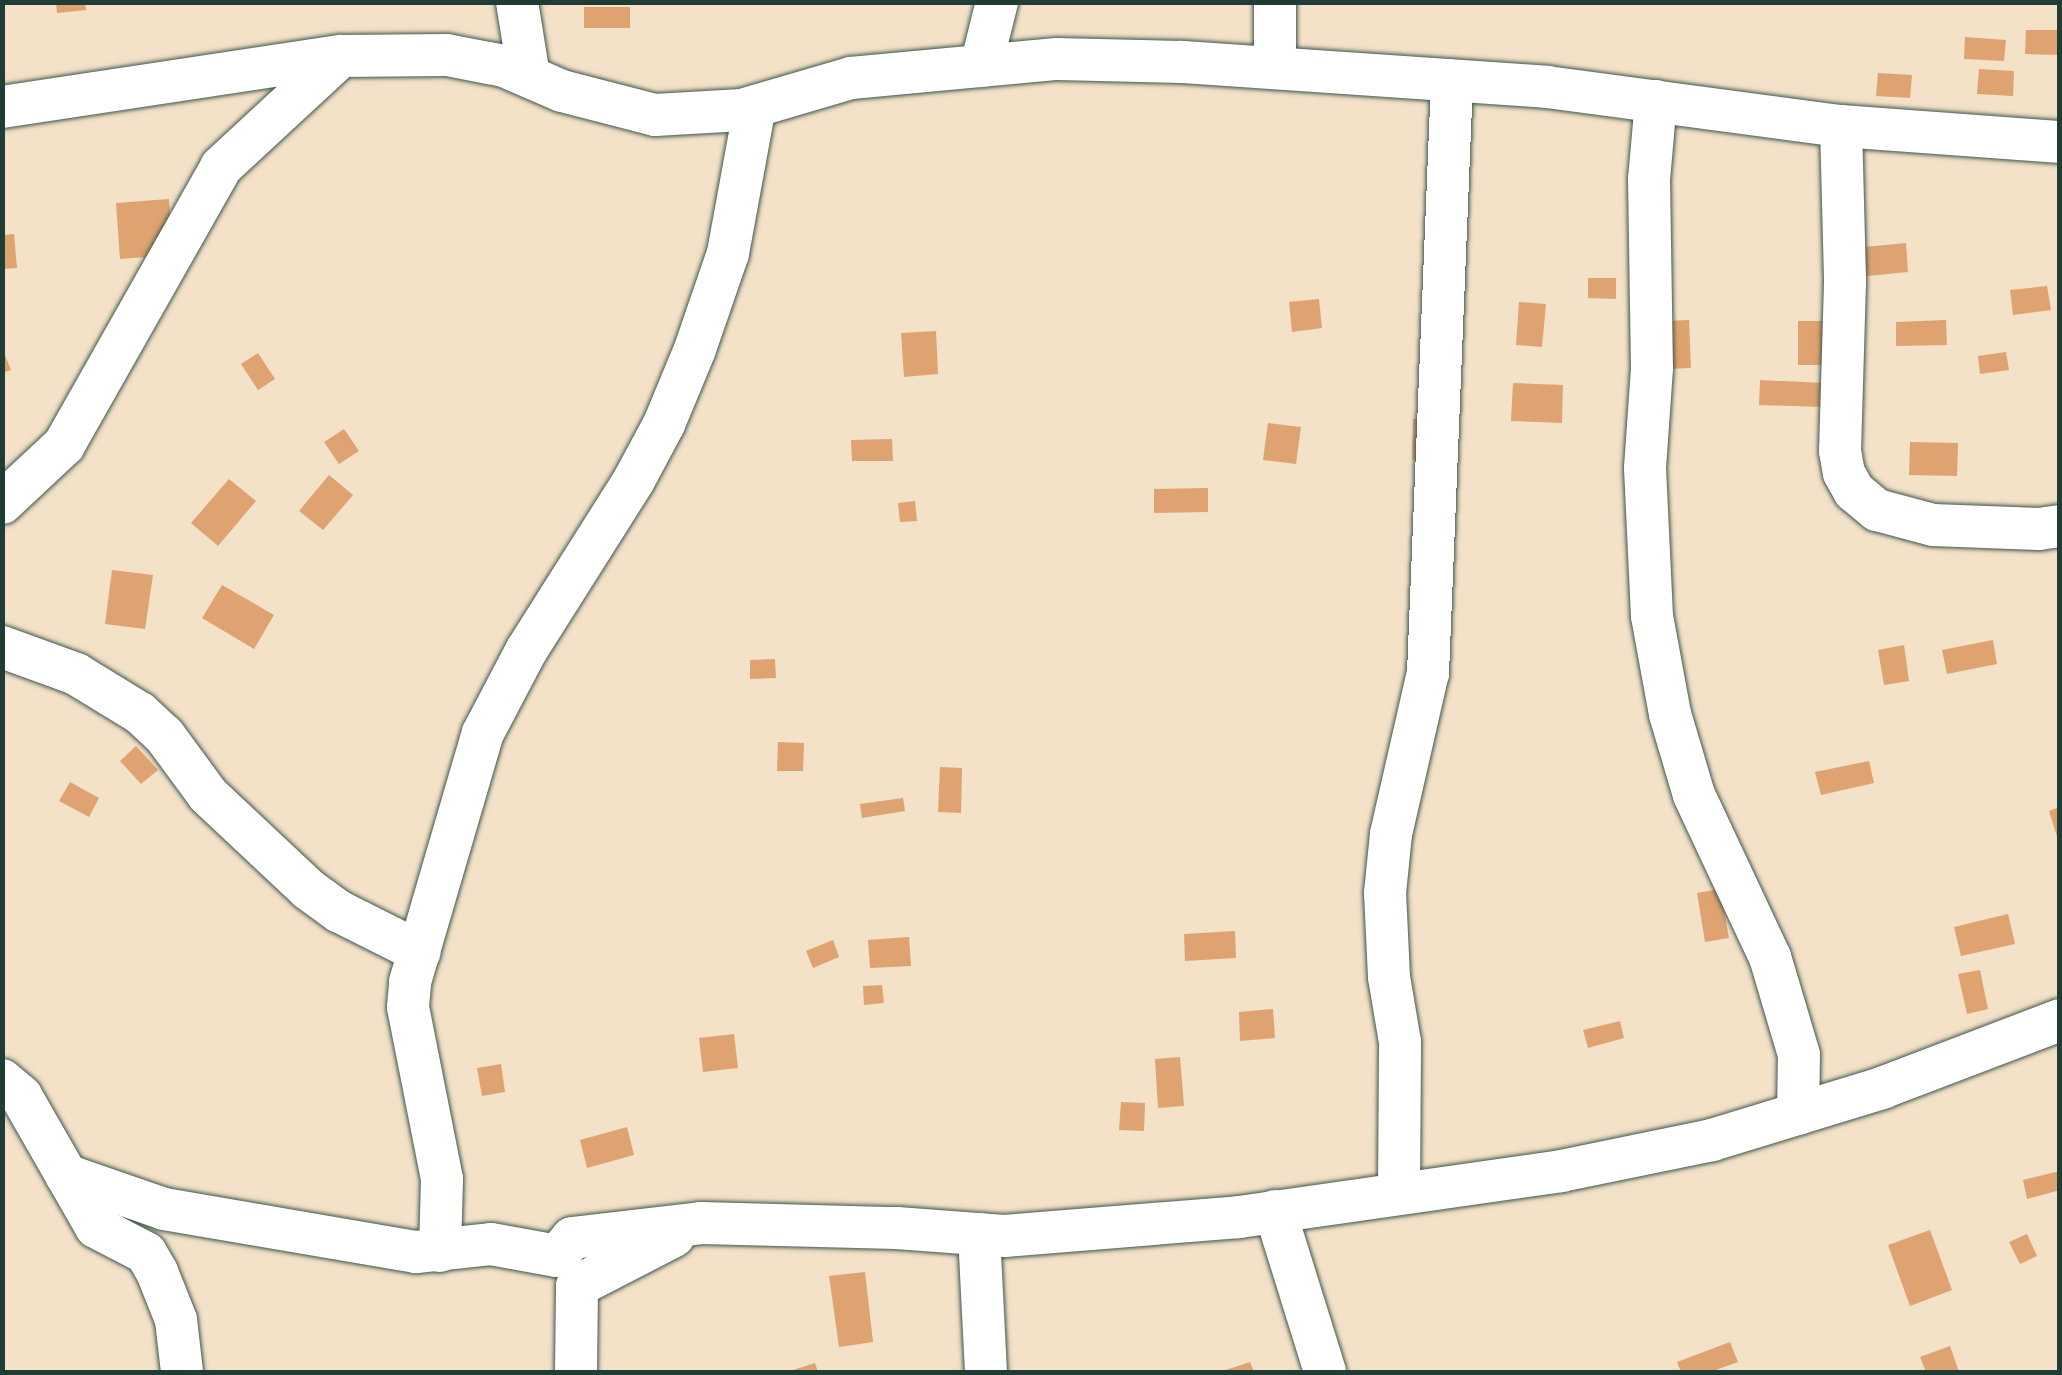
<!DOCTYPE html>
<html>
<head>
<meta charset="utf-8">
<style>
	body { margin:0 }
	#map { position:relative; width:2062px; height:1375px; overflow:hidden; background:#f3e1c8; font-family:"Playpen Sans",sans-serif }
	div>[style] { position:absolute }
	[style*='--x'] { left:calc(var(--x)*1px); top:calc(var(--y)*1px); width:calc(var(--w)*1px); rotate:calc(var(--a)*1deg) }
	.building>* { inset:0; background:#dea370 }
	.roads { filter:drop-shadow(0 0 2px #3f564a) drop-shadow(0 0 2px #3f564a) }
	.minor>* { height:42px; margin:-21px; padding:0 21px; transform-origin:21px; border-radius:21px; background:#fff }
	span { translate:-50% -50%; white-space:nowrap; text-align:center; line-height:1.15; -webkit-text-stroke:8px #f6f6f2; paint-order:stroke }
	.frame { position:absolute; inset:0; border:5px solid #1f3d34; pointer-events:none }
</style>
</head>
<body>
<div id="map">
	<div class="building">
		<i style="clip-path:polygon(56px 2px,85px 2px,86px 10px,57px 13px)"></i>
		<i style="clip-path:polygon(584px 7px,630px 7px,630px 28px,584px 28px)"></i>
		<i style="clip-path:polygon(2026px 30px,2060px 30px,2060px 55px,2025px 54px)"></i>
		<i style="clip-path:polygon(1965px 37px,2006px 40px,2004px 61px,1964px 59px)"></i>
		<i style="clip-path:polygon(1979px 69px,2014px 71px,2013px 96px,1977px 94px)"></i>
		<i style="clip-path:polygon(1878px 73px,1912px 75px,1910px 98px,1876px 96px)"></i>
		<i style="clip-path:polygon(169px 199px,172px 255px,120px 259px,116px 203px)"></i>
		<i style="clip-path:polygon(14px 234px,17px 268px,2px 269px,2px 235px)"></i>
		<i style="clip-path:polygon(1906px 243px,1908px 272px,1867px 276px,1864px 247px)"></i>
		<i style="clip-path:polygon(1588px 278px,1616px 278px,1616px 299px,1588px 298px)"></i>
		<i style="clip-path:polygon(2047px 286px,2051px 310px,2013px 315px,2010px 290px)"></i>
		<i style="clip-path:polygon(1319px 299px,1322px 328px,1292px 332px,1289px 302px)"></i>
		<i style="clip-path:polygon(1519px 302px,1546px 304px,1542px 347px,1516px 345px)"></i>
		<i style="clip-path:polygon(1689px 320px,1691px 368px,1667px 369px,1665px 321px)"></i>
		<i style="clip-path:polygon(1946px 320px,1947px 345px,1896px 346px,1896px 322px)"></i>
		<i style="clip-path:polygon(1798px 321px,1827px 321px,1826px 365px,1798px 365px)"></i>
		<i style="clip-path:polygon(936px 331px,938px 374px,904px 377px,901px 333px)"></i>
		<i style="clip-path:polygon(2px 348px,11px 370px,2px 373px)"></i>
		<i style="clip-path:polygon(2006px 352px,2009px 370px,1980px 374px,1978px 356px)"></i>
		<i style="clip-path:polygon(258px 353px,275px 379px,258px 390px,241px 364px)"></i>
		<i style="clip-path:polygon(1760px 380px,1823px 383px,1821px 407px,1759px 405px)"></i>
		<i style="clip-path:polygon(1513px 383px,1563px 385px,1562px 423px,1511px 421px)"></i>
		<i style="clip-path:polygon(1413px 419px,1436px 419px,1435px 460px,1412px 460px)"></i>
		<i style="clip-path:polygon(1268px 423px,1301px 427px,1296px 464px,1263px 460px)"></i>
		<i style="clip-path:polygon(344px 429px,359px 451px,339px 464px,324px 442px)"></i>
		<i style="clip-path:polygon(892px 439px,893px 461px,852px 461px,851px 440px)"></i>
		<i style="clip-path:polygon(1910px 442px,1958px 443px,1957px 476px,1909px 475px)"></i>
		<i style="clip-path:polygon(329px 475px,353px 495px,323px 530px,299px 511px)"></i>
		<i style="clip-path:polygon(229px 479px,256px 501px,218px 546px,191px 523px)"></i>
		<i style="clip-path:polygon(1208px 488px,1208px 512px,1154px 513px,1154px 489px)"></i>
		<i style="clip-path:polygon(915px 501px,917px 521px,900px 522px,898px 503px)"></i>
		<i style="clip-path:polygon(112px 570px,153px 575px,145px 629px,105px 624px)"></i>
		<i style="clip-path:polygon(222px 585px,274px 615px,254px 649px,202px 618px)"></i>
		<i style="clip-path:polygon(1993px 640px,1997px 664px,1947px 674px,1942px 650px)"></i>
		<i style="clip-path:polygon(1904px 645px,1909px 681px,1884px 685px,1878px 650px)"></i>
		<i style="clip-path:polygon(775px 659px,776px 678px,750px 679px,750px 660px)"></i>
		<i style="clip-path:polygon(778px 742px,804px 743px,803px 771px,777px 771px)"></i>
		<i style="clip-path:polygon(136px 746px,158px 770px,141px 784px,120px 761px)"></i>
		<i style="clip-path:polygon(1869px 761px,1874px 783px,1821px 795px,1815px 772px)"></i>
		<i style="clip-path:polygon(940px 767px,962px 768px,961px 813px,938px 812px)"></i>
		<i style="clip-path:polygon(70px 782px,99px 798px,89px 817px,59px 801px)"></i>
		<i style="clip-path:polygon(903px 798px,905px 811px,862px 818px,860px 804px)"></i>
		<i style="clip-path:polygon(2060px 807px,2060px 843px,2059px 843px,2049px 811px)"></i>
		<i style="clip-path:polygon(1720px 889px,1729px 938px,1705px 942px,1697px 893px)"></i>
		<i style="clip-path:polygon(2008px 914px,2015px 944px,1961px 956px,1954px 927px)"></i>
		<i style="clip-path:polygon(1235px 931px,1236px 958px,1185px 961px,1184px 934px)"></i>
		<i style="clip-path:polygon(909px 937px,911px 966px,870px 968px,868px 940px)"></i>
		<i style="clip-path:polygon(833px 940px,839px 957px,813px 968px,806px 951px)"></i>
		<i style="clip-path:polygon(1980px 970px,1988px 1009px,1967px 1014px,1958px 974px)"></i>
		<i style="clip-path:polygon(882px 985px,884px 1003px,864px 1005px,863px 986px)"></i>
		<i style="clip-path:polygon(1273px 1009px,1275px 1038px,1240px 1041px,1239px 1012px)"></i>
		<i style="clip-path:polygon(1620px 1021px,1624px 1038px,1588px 1048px,1583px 1030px)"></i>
		<i style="clip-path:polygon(734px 1034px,738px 1068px,703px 1072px,699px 1038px)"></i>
		<i style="clip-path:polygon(1180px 1057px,1184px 1106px,1158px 1108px,1155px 1059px)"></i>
		<i style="clip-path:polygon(501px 1064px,505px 1092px,482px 1096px,477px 1068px)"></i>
		<i style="clip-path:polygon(1121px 1102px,1145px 1103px,1144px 1131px,1119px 1130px)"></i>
		<i style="clip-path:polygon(627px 1127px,634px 1155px,587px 1168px,580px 1140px)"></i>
		<i style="clip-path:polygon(2060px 1171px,2060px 1190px,2027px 1199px,2023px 1180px)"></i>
		<i style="clip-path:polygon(1930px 1230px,1952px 1290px,1910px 1306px,1888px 1245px)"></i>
		<i style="clip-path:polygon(2027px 1234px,2037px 1256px,2020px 1264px,2009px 1242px)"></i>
		<i style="clip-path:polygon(865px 1272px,873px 1342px,839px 1347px,829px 1276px)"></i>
		<i style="clip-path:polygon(1730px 1342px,1738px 1362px,1710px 1372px,1681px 1372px,1677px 1362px)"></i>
		<i style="clip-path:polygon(1950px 1346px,1959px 1372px,1926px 1372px,1920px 1357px)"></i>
		<i style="clip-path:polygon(1250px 1362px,1254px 1372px,1220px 1372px)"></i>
		<i style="clip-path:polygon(815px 1363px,818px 1372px,787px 1372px)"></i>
	</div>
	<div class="roads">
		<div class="minor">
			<i style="--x:517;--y:2;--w:75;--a:80.8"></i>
			<i style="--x:981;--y:66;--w:66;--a:-76"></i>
			<i style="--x:1275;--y:68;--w:66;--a:-90"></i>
			<i style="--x:1656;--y:101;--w:78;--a:95.1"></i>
			<i style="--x:1649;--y:179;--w:189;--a:89.1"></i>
			<i style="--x:1652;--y:368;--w:100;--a:94"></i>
			<i style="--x:1645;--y:468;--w:148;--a:87.3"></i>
			<i style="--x:1652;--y:616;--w:100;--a:79.6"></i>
			<i style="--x:1670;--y:714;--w:84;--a:73.5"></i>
			<i style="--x:1694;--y:795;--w:179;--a:64.9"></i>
			<i style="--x:1770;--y:957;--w:102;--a:73.5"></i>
			<i style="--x:1799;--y:1055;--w:59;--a:91"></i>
			<i style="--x:2;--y:107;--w:343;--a:-8.6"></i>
			<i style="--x:341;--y:56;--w:106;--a:-0.5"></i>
			<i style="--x:447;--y:55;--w:58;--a:10.9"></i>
			<i style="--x:504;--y:66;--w:63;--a:23.3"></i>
			<i style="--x:562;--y:91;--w:96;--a:14.5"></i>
			<i style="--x:655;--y:115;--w:87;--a:-3.3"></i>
			<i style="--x:742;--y:110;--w:114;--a:-16.4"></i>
			<i style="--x:851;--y:78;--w:207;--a:-5.3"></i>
			<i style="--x:1057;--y:59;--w:125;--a:1.4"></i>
			<i style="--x:1182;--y:62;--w:366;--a:3.9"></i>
			<i style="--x:1547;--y:87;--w:297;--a:7.6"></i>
			<i style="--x:1841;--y:126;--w:220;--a:4.2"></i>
			<i style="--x:1841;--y:126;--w:157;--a:88.5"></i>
			<i style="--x:1845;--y:283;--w:168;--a:91.7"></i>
			<i style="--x:1840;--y:451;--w:22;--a:80"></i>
			<i style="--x:1844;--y:473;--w:21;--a:61"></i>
			<i style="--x:1854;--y:491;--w:30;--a:40"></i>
			<i style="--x:1877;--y:510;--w:58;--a:15"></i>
			<i style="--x:1933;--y:525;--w:106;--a:2.2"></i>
			<i style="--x:2039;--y:529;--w:21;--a:-8"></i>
			<i style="--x:2;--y:503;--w:85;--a:-43.1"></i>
			<i style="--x:64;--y:445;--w:319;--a:-60.5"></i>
			<i style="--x:221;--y:167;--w:163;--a:-42.8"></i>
			<i style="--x:2;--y:647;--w:79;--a:20"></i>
			<i style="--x:76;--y:674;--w:75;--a:31.4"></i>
			<i style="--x:140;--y:713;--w:33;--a:43"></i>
			<i style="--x:164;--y:735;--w:74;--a:53.7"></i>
			<i style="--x:208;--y:795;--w:137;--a:43.2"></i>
			<i style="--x:308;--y:889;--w:39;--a:36"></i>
			<i style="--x:340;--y:912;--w:89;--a:26.6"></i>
			<i style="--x:2;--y:1080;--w:25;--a:40"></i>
			<i style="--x:21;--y:1096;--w:151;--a:60.2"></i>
			<i style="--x:96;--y:1227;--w:56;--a:27.5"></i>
			<i style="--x:146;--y:1253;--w:22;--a:60"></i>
			<i style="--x:157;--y:1272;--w:52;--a:68.4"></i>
			<i style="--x:176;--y:1320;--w:52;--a:83.4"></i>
			<i style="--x:66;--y:1175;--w:104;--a:19.1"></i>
			<i style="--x:164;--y:1209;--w:256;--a:9.7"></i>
			<i style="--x:416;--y:1252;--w:75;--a:-6.1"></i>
			<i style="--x:491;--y:1244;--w:67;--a:10.3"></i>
			<i style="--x:557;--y:1256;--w:23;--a:-50"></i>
			<i style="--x:572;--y:1238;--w:130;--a:-6.6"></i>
			<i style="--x:701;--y:1223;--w:196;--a:1.5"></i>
			<i style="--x:897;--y:1228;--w:107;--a:4.3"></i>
			<i style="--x:1004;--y:1236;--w:236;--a:-4.6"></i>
			<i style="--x:1239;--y:1217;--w:325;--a:-8.1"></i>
			<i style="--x:1561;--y:1171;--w:154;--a:-11.6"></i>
			<i style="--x:1712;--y:1140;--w:178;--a:-17"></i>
			<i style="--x:1882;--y:1088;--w:191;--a:-20.9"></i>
			<i style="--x:1399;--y:1191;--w:149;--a:-89.6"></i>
			<i style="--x:1400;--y:1042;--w:66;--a:-99.6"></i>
			<i style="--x:1389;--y:977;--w:84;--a:-92.7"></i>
			<i style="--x:1385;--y:893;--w:59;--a:-84.2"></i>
			<i style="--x:1391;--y:834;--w:165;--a:-77.1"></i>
			<i style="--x:1428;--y:673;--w:593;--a:-87.68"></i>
			<i style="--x:1275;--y:1211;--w:169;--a:72.7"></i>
			<i style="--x:979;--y:1234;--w:138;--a:87.1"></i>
			<i style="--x:440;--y:1251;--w:72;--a:-88.4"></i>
			<i style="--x:442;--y:1179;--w:175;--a:-101.2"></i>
			<i style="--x:408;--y:1007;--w:25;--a:-85"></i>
			<i style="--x:410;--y:982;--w:259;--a:-73.7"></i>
			<i style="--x:483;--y:733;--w:93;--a:-62.3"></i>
			<i style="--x:526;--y:651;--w:202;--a:-57.7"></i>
			<i style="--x:634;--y:480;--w:64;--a:-61.8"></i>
			<i style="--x:664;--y:424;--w:81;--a:-67.5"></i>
			<i style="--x:695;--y:349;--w:102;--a:-71"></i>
			<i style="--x:728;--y:253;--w:149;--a:-79.6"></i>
			<i style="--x:576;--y:1372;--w:86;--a:-89.3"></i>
			<i style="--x:577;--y:1286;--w:109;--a:-27.3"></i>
		</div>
	</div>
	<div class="frame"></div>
</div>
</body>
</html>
